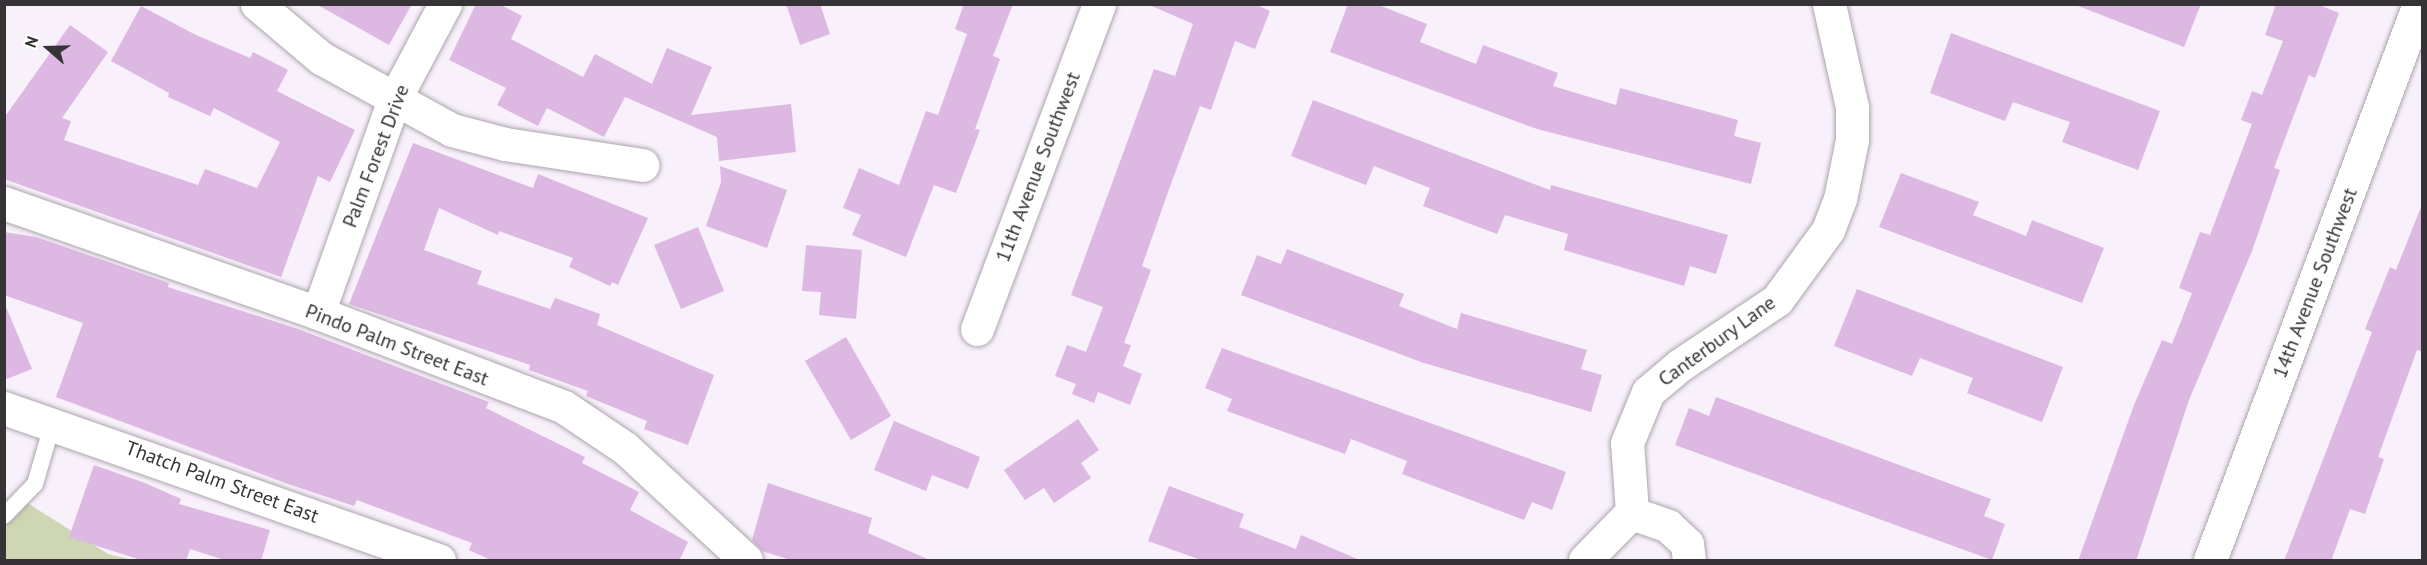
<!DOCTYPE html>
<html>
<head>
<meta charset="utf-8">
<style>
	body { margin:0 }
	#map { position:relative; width:2427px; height:565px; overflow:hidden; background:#f8f0fa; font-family:"PT Sans",sans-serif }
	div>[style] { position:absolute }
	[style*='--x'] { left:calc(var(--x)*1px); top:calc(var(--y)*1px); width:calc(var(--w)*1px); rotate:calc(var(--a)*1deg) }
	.green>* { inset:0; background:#ced6b3 }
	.building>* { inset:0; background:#ddb8e3 }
	.roads { filter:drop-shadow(0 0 2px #ada5ae) drop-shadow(0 0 2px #ada5ae) }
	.service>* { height:16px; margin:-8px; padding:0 8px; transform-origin:8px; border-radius:8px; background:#fff }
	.minor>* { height:33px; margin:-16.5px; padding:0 16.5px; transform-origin:16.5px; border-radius:16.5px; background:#fff }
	span { translate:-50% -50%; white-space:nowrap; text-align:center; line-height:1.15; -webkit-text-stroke:4.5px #fff; paint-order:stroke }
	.street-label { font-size:20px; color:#363337 }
	.frame { position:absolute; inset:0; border:6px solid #363337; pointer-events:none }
	.north { position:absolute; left:18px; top:18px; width:60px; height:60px; -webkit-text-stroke:4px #fff; paint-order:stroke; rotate:290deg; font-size:16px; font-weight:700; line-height:24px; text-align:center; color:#363337 }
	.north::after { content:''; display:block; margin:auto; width:21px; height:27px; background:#363337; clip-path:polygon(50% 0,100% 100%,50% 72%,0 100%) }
</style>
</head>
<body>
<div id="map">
	<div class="green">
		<i style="clip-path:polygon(21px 499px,108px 554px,133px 560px,5px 560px,5px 502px)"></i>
	</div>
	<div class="building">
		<i style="clip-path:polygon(316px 4px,412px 4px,389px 45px)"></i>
		<i style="clip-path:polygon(476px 4px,499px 4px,522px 16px,511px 39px,583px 77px,595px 54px,652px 84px,667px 48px,712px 67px,691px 115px,791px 104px,796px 152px,719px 161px,717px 137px,625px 97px,604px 137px,547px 108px,538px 126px,497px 105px,506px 88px,449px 60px)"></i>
		<i style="clip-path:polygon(786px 4px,820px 4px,830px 34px,800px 45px)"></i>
		<i style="clip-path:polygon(964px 4px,1013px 4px,993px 56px,1000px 59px,975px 129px,980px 130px,956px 193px,934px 185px,906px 257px,852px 235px,861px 215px,843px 208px,859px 168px,899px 185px,926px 111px,938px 115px,967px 34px,955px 29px)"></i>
		<i style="clip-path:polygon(1147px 4px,1255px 4px,1270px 11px,1255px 49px,1235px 41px,1211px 110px,1200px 106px,1168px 192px,1142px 266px,1151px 270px,1124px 343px,1131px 345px,1123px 366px,1142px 374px,1130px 405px,1098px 392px,1094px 403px,1072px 394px,1076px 384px,1055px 376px,1067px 345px,1086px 352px,1103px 307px,1071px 295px,1154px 69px,1175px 76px,1193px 24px)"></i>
		<i style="clip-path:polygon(1348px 4px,1376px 4px,1427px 24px,1420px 42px,1476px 64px,1483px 45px,1558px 73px,1553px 86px,1616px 105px,1620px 88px,1738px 120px,1734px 136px,1761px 143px,1751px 184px,1537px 129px,1330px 52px)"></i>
		<i style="clip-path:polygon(2073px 4px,2201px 4px,2184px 47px)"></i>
		<i style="clip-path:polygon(2276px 4px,2317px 4px,2339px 13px,2315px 78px,2309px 75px,2274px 168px,2280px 170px,2252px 251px,2189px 400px,2136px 561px,2078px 561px,2134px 405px,2162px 340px,2172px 344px,2192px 293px,2179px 288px,2200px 232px,2210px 235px,2252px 124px,2241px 120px,2252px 91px,2262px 95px,2283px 41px,2265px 35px)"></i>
		<i style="clip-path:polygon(141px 6px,196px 35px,250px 58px,253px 52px,288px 70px,277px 91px,355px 130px,330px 182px,318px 176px,281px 277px,4px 179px,4px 118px,70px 25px,108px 52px,62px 118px,71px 121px,64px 140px,198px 185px,205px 169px,257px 188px,280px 142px,214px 108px,210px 116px,168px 97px,169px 93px,111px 61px)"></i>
		<i style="clip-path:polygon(1951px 33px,2160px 111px,2138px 170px,2062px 142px,2070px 122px,2013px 102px,2005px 121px,1930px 93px)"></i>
		<i style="clip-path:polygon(1313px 100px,1550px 190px,1551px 185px,1728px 235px,1716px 274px,1690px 266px,1684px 286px,1564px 250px,1568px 234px,1505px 215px,1497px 234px,1423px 206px,1430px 188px,1374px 166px,1366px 185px,1291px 156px)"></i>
		<i style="clip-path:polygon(413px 143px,533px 188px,538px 174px,648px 218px,618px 285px,612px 282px,610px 286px,569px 267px,573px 258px,499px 231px,498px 235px,439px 208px,424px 250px,482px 271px,477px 284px,550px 309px,555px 298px,600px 314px,597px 325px,714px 375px,688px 445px,644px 429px,647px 421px,586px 396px,588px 391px,529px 370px,530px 365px,349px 304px)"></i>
		<i style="clip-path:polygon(720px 166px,787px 190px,767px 248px,706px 226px,721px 182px)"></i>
		<i style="clip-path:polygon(1901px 173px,1979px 202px,1973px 215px,2026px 236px,2032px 220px,2104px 248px,2082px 303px,1879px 227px)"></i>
		<i style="clip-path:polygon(2421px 207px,2422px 352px,2417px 350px,2378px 457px,2384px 459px,2365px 514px,2350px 509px,2331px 561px,2284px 561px,2372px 332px,2365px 329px,2390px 267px,2396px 270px)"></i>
		<i style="clip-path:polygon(698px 227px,724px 291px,681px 309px,654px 245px)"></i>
		<i style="clip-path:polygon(4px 232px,36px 237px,169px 283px,168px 287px,298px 329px,489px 402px,486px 408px,585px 457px,582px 463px,639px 492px,630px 510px,688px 542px,679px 561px,493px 561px,469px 550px,472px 543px,357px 500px,354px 506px,288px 484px,56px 397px,83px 323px,4px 295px)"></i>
		<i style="clip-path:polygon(806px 245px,862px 250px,856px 319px,819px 315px,821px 292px,802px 291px)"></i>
		<i style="clip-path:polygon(1287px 249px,1404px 294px,1399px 306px,1457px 329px,1461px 313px,1587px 350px,1581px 369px,1602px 375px,1591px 412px,1424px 363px,1241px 295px,1257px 255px,1281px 264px)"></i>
		<i style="clip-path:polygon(1857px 289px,2063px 367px,2042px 422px,1967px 393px,1973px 378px,1920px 358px,1912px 376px,1834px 346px)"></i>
		<i style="clip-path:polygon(4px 302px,32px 369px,4px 380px)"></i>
		<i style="clip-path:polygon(846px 337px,891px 416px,851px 440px,805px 361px)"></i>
		<i style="clip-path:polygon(1222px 348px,1566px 472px,1552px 510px,1532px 502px,1524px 520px,1402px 474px,1407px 461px,1351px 439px,1345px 454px,1227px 411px,1232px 399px,1205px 388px)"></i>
		<i style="clip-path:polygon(1716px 397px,1991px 499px,1984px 516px,2005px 524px,1992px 560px,1675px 445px,1689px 408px,1709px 416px)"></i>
		<i style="clip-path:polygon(1078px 419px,1099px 450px,1081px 463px,1091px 478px,1054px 503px,1044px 488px,1025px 500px,1004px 470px)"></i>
		<i style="clip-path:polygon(894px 421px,980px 457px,968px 489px,932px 475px,926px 491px,874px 470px)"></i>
		<i style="clip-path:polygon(94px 465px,145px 483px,181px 499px,179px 504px,270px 530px,261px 561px,228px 561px,190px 549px,186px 561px,144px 561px,69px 537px)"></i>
		<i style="clip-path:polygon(768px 483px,872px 518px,868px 533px,932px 561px,794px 561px,762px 551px,752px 540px)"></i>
		<i style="clip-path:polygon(1169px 486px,1244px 514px,1239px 527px,1296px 549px,1301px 535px,1362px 561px,1204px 561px,1148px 541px)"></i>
	</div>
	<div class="roads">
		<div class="service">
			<i style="--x:4;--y:516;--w:45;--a:-45.9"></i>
			<i style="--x:35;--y:484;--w:65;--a:-73.8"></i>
		</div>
		<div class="minor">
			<i style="--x:257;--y:4;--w:84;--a:40.2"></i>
			<i style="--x:321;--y:58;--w:149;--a:28.8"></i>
			<i style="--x:452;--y:130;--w:55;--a:14.8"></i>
			<i style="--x:505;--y:144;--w:139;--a:8.7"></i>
			<i style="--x:4;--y:203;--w:333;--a:19.3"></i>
			<i style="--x:318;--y:313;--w:263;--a:20.9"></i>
			<i style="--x:564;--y:407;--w:73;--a:33.9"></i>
			<i style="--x:625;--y:448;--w:165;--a:42.8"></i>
			<i style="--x:318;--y:313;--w:226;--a:-70.4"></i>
			<i style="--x:394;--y:100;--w:109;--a:-62"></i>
			<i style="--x:977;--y:329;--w:347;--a:-69.4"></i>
			<i style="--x:4;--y:408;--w:461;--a:19.3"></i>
			<i style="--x:1631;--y:513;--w:39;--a:19"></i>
			<i style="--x:1668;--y:526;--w:26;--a:43"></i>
			<i style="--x:1687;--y:544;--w:16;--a:83"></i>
			<i style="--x:1585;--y:560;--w:67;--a:-45.6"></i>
			<i style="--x:1632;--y:512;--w:69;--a:-94.1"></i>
			<i style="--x:1627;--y:443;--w:55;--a:-67.6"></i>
			<i style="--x:1648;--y:392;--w:42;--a:-40.2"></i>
			<i style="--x:1680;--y:365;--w:117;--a:-33.8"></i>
			<i style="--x:1777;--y:300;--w:87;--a:-53.9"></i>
			<i style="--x:1828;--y:230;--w:33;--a:-69"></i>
			<i style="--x:1840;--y:199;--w:60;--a:-78.5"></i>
			<i style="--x:1852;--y:140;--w:33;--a:-90"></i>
			<i style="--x:1852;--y:107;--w:106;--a:-102.6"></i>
			<i style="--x:2210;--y:560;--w:594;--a:-69.4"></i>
		</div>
	</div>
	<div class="street-label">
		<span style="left:376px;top:156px;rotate:-69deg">Palm Forest Drive</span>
		<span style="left:1038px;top:167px;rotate:-69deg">11th Avenue Southwest</span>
		<span style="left:2315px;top:283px;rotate:-69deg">14th Avenue Southwest</span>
		<span style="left:1717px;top:341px;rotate:-36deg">Canterbury Lane</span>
		<span style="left:397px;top:345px;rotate:21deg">Pindo Palm Street East</span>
		<span style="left:222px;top:482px;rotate:20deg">Thatch Palm Street East</span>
	</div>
	<div class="frame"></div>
	<div class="north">N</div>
</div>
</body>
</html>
